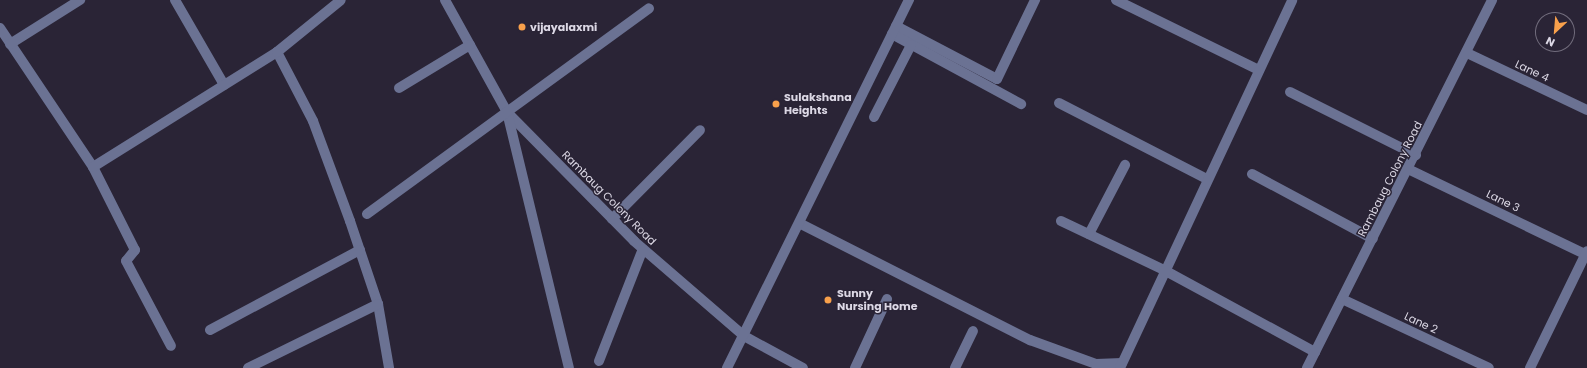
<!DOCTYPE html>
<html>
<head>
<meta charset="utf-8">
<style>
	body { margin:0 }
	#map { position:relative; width:1587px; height:368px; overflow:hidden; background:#2a2436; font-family:Poppins,sans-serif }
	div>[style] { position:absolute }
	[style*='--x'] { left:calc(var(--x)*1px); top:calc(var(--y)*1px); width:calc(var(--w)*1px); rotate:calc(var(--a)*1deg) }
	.minor>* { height:10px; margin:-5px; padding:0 5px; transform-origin:5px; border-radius:5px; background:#6b7293 }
	.dots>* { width:11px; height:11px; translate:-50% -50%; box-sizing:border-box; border:2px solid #2a2436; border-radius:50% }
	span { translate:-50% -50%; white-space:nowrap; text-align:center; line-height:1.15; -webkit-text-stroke:3px #2a2436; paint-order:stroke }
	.poi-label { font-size:11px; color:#dcd8e5; font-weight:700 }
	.left { translate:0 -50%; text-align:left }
	.street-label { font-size:11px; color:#dcd8e5 }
	.north { position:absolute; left:1535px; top:12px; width:40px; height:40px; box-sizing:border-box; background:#2a2436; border:1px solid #716c7c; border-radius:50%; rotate:206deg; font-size:11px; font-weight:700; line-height:16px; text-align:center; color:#dcd8e5 }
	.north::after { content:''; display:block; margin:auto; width:14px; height:18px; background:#f8a04b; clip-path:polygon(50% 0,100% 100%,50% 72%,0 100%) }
</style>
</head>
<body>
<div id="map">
	<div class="minor">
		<i style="--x:175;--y:0;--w:98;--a:60"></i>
		<i style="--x:445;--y:0;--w:128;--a:61"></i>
		<i style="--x:507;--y:112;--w:181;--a:45.4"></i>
		<i style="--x:634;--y:241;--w:145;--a:40.8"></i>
		<i style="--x:744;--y:336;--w:67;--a:28.5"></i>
		<i style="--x:1116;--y:0;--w:159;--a:26.1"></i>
		<i style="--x:896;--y:26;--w:114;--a:27.7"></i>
		<i style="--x:997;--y:79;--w:88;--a:-64.3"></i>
		<i style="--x:0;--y:28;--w:167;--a:56.2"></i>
		<i style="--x:93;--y:167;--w:93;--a:63.2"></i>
		<i style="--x:135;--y:250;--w:14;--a:129"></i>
		<i style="--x:126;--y:261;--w:96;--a:62.1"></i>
		<i style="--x:892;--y:34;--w:147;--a:28.5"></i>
		<i style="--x:10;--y:44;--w:83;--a:-32.2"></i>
		<i style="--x:277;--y:52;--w:78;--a:62.4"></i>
		<i style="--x:313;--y:121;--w:107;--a:69.7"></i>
		<i style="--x:350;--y:221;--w:88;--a:71.4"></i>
		<i style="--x:378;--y:304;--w:65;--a:80.2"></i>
		<i style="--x:1467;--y:53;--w:133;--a:25.4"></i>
		<i style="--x:399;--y:88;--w:83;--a:-31.2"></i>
		<i style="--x:1290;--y:92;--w:141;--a:26.6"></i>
		<i style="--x:1059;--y:103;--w:166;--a:27.2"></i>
		<i style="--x:507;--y:112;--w:263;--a:76.4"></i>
		<i style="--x:874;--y:117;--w:81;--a:-62.8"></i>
		<i style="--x:93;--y:167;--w:217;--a:-32"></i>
		<i style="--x:277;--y:52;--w:82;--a:-39.1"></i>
		<i style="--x:1408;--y:169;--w:199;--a:25.7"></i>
		<i style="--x:1252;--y:174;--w:137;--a:28.2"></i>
		<i style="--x:367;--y:214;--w:349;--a:-36.1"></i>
		<i style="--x:612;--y:219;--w:125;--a:-45.3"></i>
		<i style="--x:1061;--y:221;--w:114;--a:25.4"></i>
		<i style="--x:1164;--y:270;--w:172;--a:28.5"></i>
		<i style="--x:801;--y:224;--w:257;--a:26.9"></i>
		<i style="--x:1030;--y:340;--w:70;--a:20"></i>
		<i style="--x:1096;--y:364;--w:26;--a:-2"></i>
		<i style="--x:1089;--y:234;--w:78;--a:-62.4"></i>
		<i style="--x:1342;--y:299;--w:162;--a:25.1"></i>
		<i style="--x:210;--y:330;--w:170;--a:-28.1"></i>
		<i style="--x:599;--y:361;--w:120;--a:-68.6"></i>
		<i style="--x:248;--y:368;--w:145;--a:-26.2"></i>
		<i style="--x:727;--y:368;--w:411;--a:-63.7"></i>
		<i style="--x:855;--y:368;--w:76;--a:-65.1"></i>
		<i style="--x:955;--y:368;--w:41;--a:-64.1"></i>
		<i style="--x:1120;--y:368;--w:406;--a:-64.9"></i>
		<i style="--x:1307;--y:368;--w:412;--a:-63.3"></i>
		<i style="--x:1530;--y:368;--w:130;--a:-64"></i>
	</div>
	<div class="dots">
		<i style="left:522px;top:27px;background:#f8a04b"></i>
		<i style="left:776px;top:104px;background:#f8a04b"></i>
		<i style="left:828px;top:300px;background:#f8a04b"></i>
	</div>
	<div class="poi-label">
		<span class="left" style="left:530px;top:27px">vijayalaxmi</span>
		<span class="left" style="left:784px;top:104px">Sulakshana<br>Heights</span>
		<span class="left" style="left:837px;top:300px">Sunny<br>Nursing Home</span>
	</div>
	<div class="street-label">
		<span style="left:1532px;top:71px;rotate:25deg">Lane 4</span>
		<span style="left:1390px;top:179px;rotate:-63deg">Rambaug Colony Road</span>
		<span style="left:609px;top:198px;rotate:45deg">Rambaug Colony Road</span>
		<span style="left:1503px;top:201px;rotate:26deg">Lane 3</span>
		<span style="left:1421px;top:323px;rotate:25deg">Lane 2</span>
	</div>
	<div class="north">N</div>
</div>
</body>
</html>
